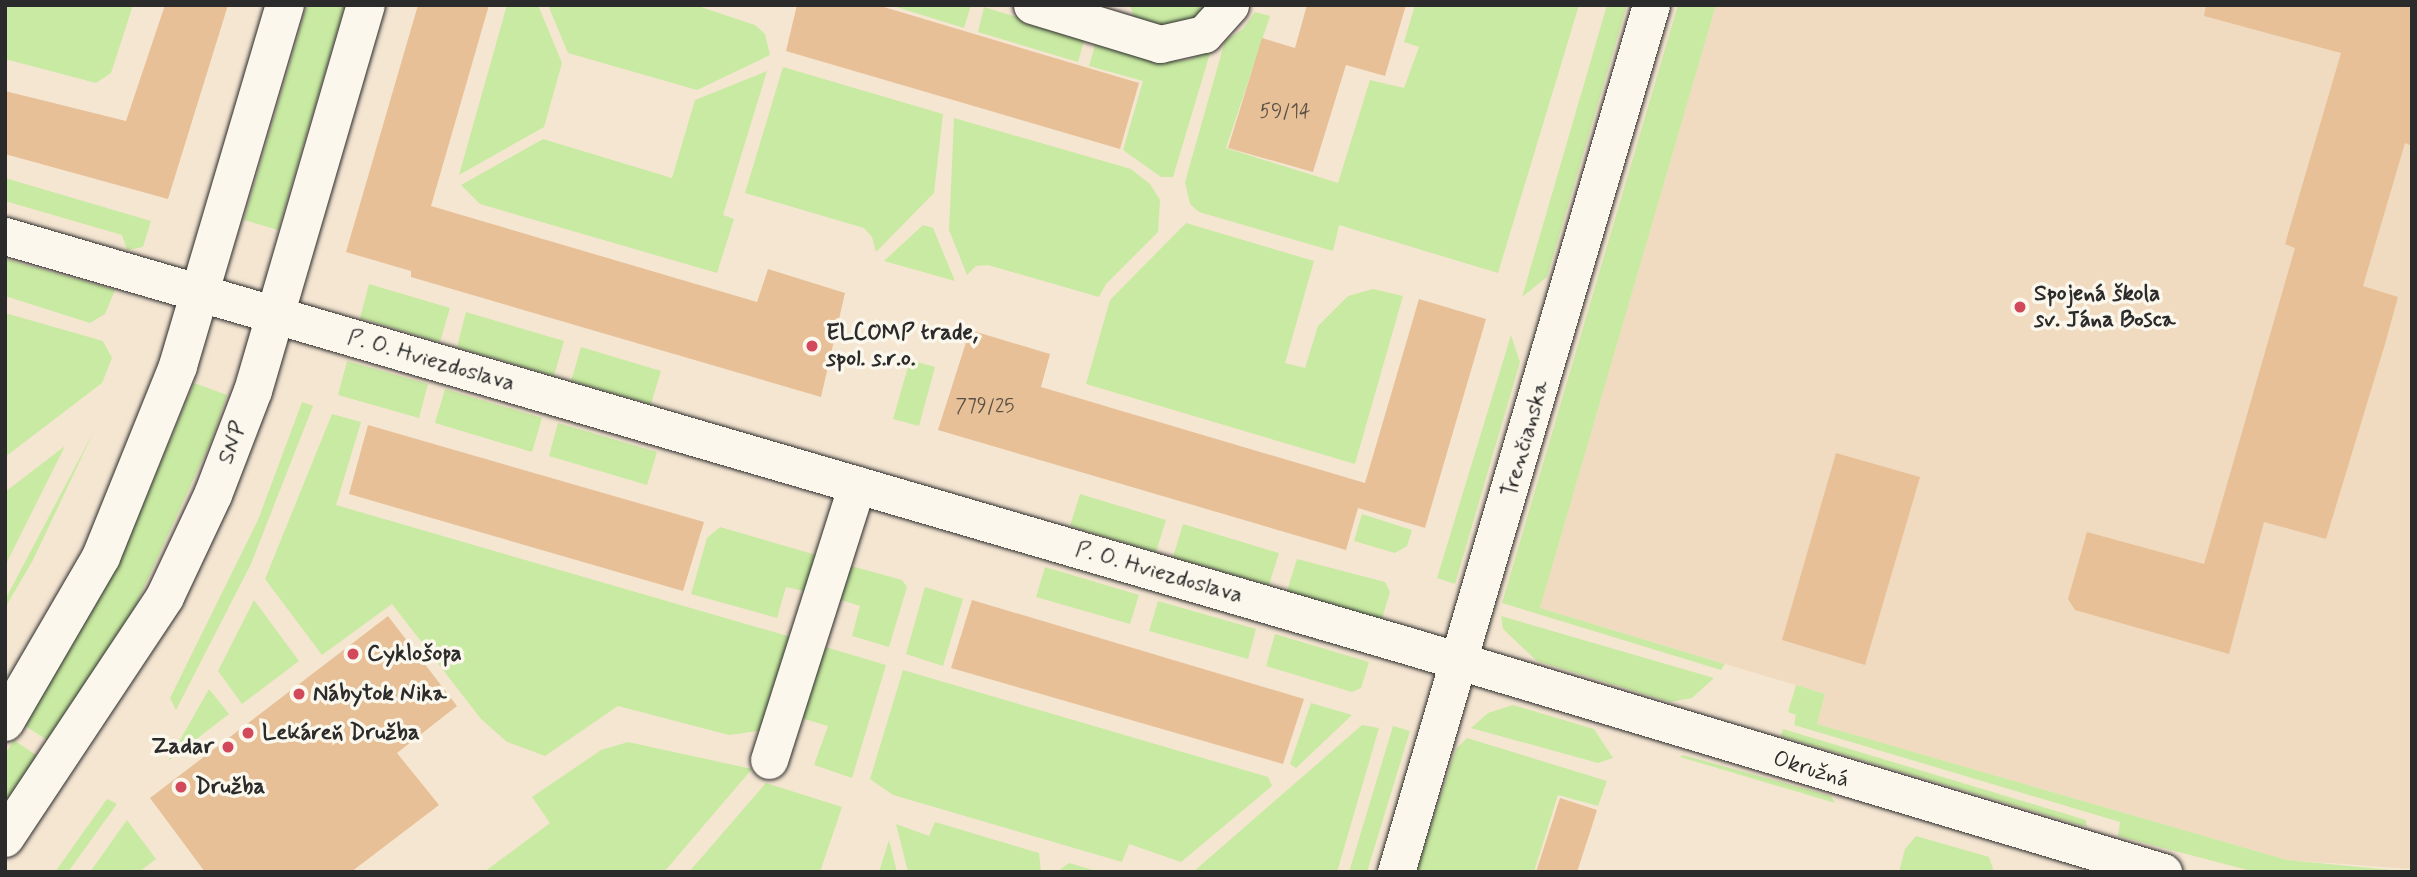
<!DOCTYPE html>
<html>
<head>
<meta charset="utf-8">
<style>
	body { margin:0 }
	#map { position:relative; width:2417px; height:877px; overflow:hidden; background:#f5e6d2; font-family:Mynerve,sans-serif }
	div>[style] { position:absolute }
	[style*='--x'] { left:calc(var(--x)*1px); top:calc(var(--y)*1px); width:calc(var(--w)*1px); rotate:calc(var(--a)*1deg) }
	.built>* { inset:0; background:#f1dbc0 }
	.green>* { inset:0; background:#c9eaa2 }
	.building>* { inset:0; background:#e7c097 }
	.roads { filter:drop-shadow(0 0 2px #2b2b2b) drop-shadow(0 0 2px #2b2b2b) }
	.minor>* { height:37px; margin:-18.5px; padding:0 18.5px; transform-origin:18.5px; border-radius:18.5px; background:#fbf7ec }
	.tertiary>* { height:38px; margin:-19px; padding:0 19px; transform-origin:19px; border-radius:19px; background:#fbf7ec }
	.dots>* { width:19px; height:19px; translate:-50% -50%; box-sizing:border-box; border:4px solid #fbf7ec; border-radius:50% }
	span { translate:-50% -50%; white-space:nowrap; text-align:center; line-height:1.15; -webkit-text-stroke:7px #fbf7ec; paint-order:stroke }
	.number-label { font-size:19px; color:#5a5046 }
	.number-label span { -webkit-text-stroke-width:0 }
	.poi-label { font-size:23px; color:#2b2b2b; font-weight:700 }
	.left { translate:0 -50%; text-align:left }
	.right { translate:-100% -50%; text-align:right }
	.street-label { font-size:23px; color:#2b2b2b }
	.frame { position:absolute; inset:0; border:7px solid #2b2b2b; pointer-events:none }
</style>
</head>
<body>
<div id="map">
	<div class="built">
		<i style="clip-path:polygon(1716px 5px,2412px 5px,2412px 869px,2287px 860px,1817px 724px,1825px 694px,1540px 608px)"></i>
	</div>
	<div class="green">
		<i style="clip-path:polygon(5px 5px,133px 5px,111px 73px,96px 83px,5px 59px)"></i>
		<i style="clip-path:polygon(307px 5px,345px 5px,278px 230px,244px 220px)"></i>
		<i style="clip-path:polygon(507px 5px,538px 5px,562px 63px,544px 127px,459px 175px)"></i>
		<i style="clip-path:polygon(548px 5px,695px 5px,755px 25px,765px 34px,770px 55px,697px 90px,568px 53px)"></i>
		<i style="clip-path:polygon(890px 5px,971px 5px,964px 28px)"></i>
		<i style="clip-path:polygon(1130px 5px,1220px 5px,1206px 21px,1138px 29px)"></i>
		<i style="clip-path:polygon(1415px 5px,1579px 5px,1498px 273px,1339px 225px,1333px 251px,1199px 212px,1190px 204px,1185px 182px,1225px 41px,1243px 29px,1255px 12px,1270px 16px,1226px 148px,1338px 183px,1370px 80px,1404px 88px,1419px 47px,1404px 42px)"></i>
		<i style="clip-path:polygon(1607px 5px,1627px 5px,1547px 277px,1522px 297px)"></i>
		<i style="clip-path:polygon(1678px 5px,1716px 5px,1540px 608px,1725px 664px,1721px 670px,1502px 603px)"></i>
		<i style="clip-path:polygon(984px 7px,1085px 38px,1078px 62px,978px 32px)"></i>
		<i style="clip-path:polygon(1096px 42px,1156px 62px,1188px 60px,1211px 50px,1173px 177px,1161px 177px,1123px 150px,1143px 81px,1089px 66px)"></i>
		<i style="clip-path:polygon(783px 67px,943px 114px,934px 193px,876px 252px,872px 237px,864px 228px,745px 193px)"></i>
		<i style="clip-path:polygon(767px 71px,723px 215px,734px 219px,717px 273px,480px 204px,461px 185px,543px 139px,672px 178px,695px 100px)"></i>
		<i style="clip-path:polygon(954px 118px,1131px 169px,1150px 184px,1160px 200px,1158px 232px,1106px 284px,1099px 297px,988px 265px,976px 266px,967px 275px,949px 230px)"></i>
		<i style="clip-path:polygon(5px 178px,151px 221px,143px 247px,127px 250px,122px 235px,5px 201px)"></i>
		<i style="clip-path:polygon(1186px 223px,1314px 261px,1285px 363px,1305px 368px,1318px 326px,1348px 296px,1373px 289px,1403px 296px,1355px 464px,1086px 384px,1110px 300px)"></i>
		<i style="clip-path:polygon(923px 225px,933px 228px,955px 281px,884px 261px)"></i>
		<i style="clip-path:polygon(5px 259px,115px 290px,105px 314px,90px 323px,5px 296px)"></i>
		<i style="clip-path:polygon(369px 284px,450px 308px,440px 342px,360px 318px)"></i>
		<i style="clip-path:polygon(466px 312px,564px 341px,554px 376px,457px 347px)"></i>
		<i style="clip-path:polygon(5px 313px,103px 341px,112px 358px,102px 383px,5px 457px)"></i>
		<i style="clip-path:polygon(1511px 335px,1520px 362px,1455px 584px,1437px 578px)"></i>
		<i style="clip-path:polygon(581px 347px,661px 371px,651px 404px,571px 381px)"></i>
		<i style="clip-path:polygon(910px 360px,935px 367px,919px 426px,893px 419px)"></i>
		<i style="clip-path:polygon(347px 361px,428px 384px,419px 418px,338px 395px)"></i>
		<i style="clip-path:polygon(194px 383px,227px 395px,211px 441px,134px 609px,53px 744px,24px 725px,131px 534px)"></i>
		<i style="clip-path:polygon(445px 389px,542px 418px,532px 452px,435px 423px)"></i>
		<i style="clip-path:polygon(302px 402px,313px 406px,251px 564px,176px 710px,170px 698px,258px 520px)"></i>
		<i style="clip-path:polygon(332px 414px,361px 422px,336px 505px,798px 639px,768px 723px,758px 731px,729px 735px,618px 706px,545px 756px,507px 742px,481px 719px,392px 604px,322px 655px,265px 579px)"></i>
		<i style="clip-path:polygon(558px 423px,657px 452px,647px 485px,549px 456px)"></i>
		<i style="clip-path:polygon(94px 431px,33px 560px,5px 608px,5px 600px)"></i>
		<i style="clip-path:polygon(65px 446px,5px 566px,5px 492px)"></i>
		<i style="clip-path:polygon(1080px 494px,1166px 520px,1156px 552px,1070px 526px)"></i>
		<i style="clip-path:polygon(1362px 514px,1412px 530px,1407px 546px,1395px 553px,1354px 541px)"></i>
		<i style="clip-path:polygon(1183px 524px,1279px 553px,1269px 585px,1173px 557px)"></i>
		<i style="clip-path:polygon(720px 527px,823px 557px,812px 593px,786px 587px,777px 618px,691px 594px,707px 538px)"></i>
		<i style="clip-path:polygon(1297px 559px,1385px 582px,1390px 592px,1382px 619px,1287px 591px)"></i>
		<i style="clip-path:polygon(844px 564px,902px 580px,907px 587px,889px 647px,852px 636px,860px 606px,832px 597px)"></i>
		<i style="clip-path:polygon(1045px 567px,1139px 595px,1130px 624px,1036px 597px)"></i>
		<i style="clip-path:polygon(925px 587px,963px 599px,943px 666px,906px 654px)"></i>
		<i style="clip-path:polygon(254px 600px,299px 661px,242px 704px,218px 671px)"></i>
		<i style="clip-path:polygon(1158px 601px,1256px 629px,1248px 659px,1149px 631px)"></i>
		<i style="clip-path:polygon(1501px 616px,1714px 678px,1692px 698px,1670px 702px,1537px 661px,1503px 629px)"></i>
		<i style="clip-path:polygon(1275px 634px,1369px 662px,1361px 688px,1352px 692px,1266px 666px)"></i>
		<i style="clip-path:polygon(822px 646px,886px 665px,852px 778px,814px 765px,828px 726px,801px 718px)"></i>
		<i style="clip-path:polygon(903px 670px,1268px 777px,1272px 786px,1181px 862px,1129px 844px,1122px 862px,893px 795px,870px 779px)"></i>
		<i style="clip-path:polygon(1796px 685px,1825px 694px,1817px 724px,2287px 860px,2412px 872px,2255px 872px,2118px 836px,2120px 822px,1794px 725px,1796px 715px,1788px 712px)"></i>
		<i style="clip-path:polygon(209px 689px,229px 714px,168px 761px)"></i>
		<i style="clip-path:polygon(1311px 703px,1352px 715px,1296px 768px,1290px 764px)"></i>
		<i style="clip-path:polygon(1513px 705px,1594px 729px,1613px 758px,1598px 763px,1471px 728px,1488px 713px)"></i>
		<i style="clip-path:polygon(1362px 725px,1379px 728px,1337px 872px,1193px 872px)"></i>
		<i style="clip-path:polygon(1393px 726px,1410px 731px,1367px 872px,1349px 872px)"></i>
		<i style="clip-path:polygon(1783px 729px,2086px 820px,2087px 827px,1781px 736px)"></i>
		<i style="clip-path:polygon(1467px 738px,1607px 781px,1598px 806px,1558px 795px,1534px 872px,1416px 872px,1456px 749px)"></i>
		<i style="clip-path:polygon(14px 740px,43px 760px,5px 813px,5px 754px)"></i>
		<i style="clip-path:polygon(628px 742px,752px 769px,664px 872px,484px 872px,550px 823px,532px 797px,601px 750px)"></i>
		<i style="clip-path:polygon(1683px 755px,1831px 796px,1835px 803px,1680px 757px)"></i>
		<i style="clip-path:polygon(766px 783px,842px 807px,820px 872px,689px 872px)"></i>
		<i style="clip-path:polygon(107px 799px,117px 804px,68px 872px,55px 872px)"></i>
		<i style="clip-path:polygon(127px 820px,156px 859px,139px 872px,90px 872px)"></i>
		<i style="clip-path:polygon(935px 822px,1039px 853px,1041px 872px,908px 872px,896px 824px,929px 836px)"></i>
		<i style="clip-path:polygon(1916px 836px,1989px 857px,1994px 872px,1899px 872px,1905px 849px)"></i>
		<i style="clip-path:polygon(889px 840px,897px 872px,879px 872px)"></i>
		<i style="clip-path:polygon(1069px 863px,1100px 872px,1057px 872px)"></i>
	</div>
	<div class="building">
		<i style="clip-path:polygon(165px 5px,228px 5px,168px 199px,5px 154px,5px 91px,126px 121px)"></i>
		<i style="clip-path:polygon(418px 5px,489px 5px,431px 206px,757px 302px,768px 269px,845px 293px,821px 397px,411px 277px,411px 271px,346px 252px)"></i>
		<i style="clip-path:polygon(797px 5px,877px 5px,1139px 83px,1120px 149px,786px 51px)"></i>
		<i style="clip-path:polygon(1307px 5px,1406px 5px,1385px 76px,1346px 65px,1313px 172px,1228px 148px,1262px 38px,1295px 48px)"></i>
		<i style="clip-path:polygon(2206px 5px,2412px 5px,2412px 146px,2405px 143px,2363px 286px,2398px 297px,2385px 344px,2326px 539px,2264px 522px,2229px 654px,2075px 610px,2068px 599px,2087px 532px,2204px 564px,2295px 248px,2285px 244px,2341px 53px,2204px 16px)"></i>
		<i style="clip-path:polygon(1419px 299px,1486px 319px,1425px 528px,1358px 508px,1346px 550px,938px 430px,970px 330px,1050px 354px,1041px 387px,1365px 483px)"></i>
		<i style="clip-path:polygon(368px 425px,704px 522px,683px 591px,349px 494px)"></i>
		<i style="clip-path:polygon(1836px 453px,1920px 477px,1865px 665px,1782px 640px)"></i>
		<i style="clip-path:polygon(972px 600px,1304px 699px,1283px 764px,951px 668px)"></i>
		<i style="clip-path:polygon(388px 616px,457px 706px,397px 753px,439px 805px,351px 872px,205px 872px,150px 798px)"></i>
		<i style="clip-path:polygon(1560px 798px,1597px 810px,1591px 829px,1577px 872px,1536px 872px)"></i>
	</div>
	<div class="roads">
		<div class="minor">
			<i style="--x:1032;--y:5;--w:134;--a:16.9"></i>
			<i style="--x:1160;--y:44;--w:45;--a:-12.8"></i>
			<i style="--x:1204;--y:34;--w:39;--a:-48"></i>
			<i style="--x:5;--y:236;--w:1452;--a:16.28"></i>
			<i style="--x:1399;--y:643;--w:798;--a:16.69"></i>
			<i style="--x:769;--y:760;--w:289;--a:-72.3"></i>
			<i style="--x:1396;--y:872;--w:904;--a:-73.61"></i>
		</div>
		<div class="tertiary">
			<i style="--x:5;--y:722;--w:191;--a:-59.8"></i>
			<i style="--x:101;--y:557;--w:206;--a:-68"></i>
			<i style="--x:178;--y:366;--w:377;--a:-73.5"></i>
			<i style="--x:5;--y:838;--w:289;--a:-56.4"></i>
			<i style="--x:165;--y:597;--w:113;--a:-64.8"></i>
			<i style="--x:213;--y:495;--w:111;--a:-69"></i>
			<i style="--x:253;--y:391;--w:402;--a:-73.7"></i>
		</div>
	</div>
	<div class="dots">
		<i style="left:2020px;top:307px;background:#d1495b"></i>
		<i style="left:812px;top:346px;background:#d1495b"></i>
		<i style="left:353px;top:654px;background:#d1495b"></i>
		<i style="left:299px;top:694px;background:#d1495b"></i>
		<i style="left:248px;top:733px;background:#d1495b"></i>
		<i style="left:228px;top:747px;background:#d1495b"></i>
		<i style="left:181px;top:787px;background:#d1495b"></i>
	</div>
	<div class="number-label">
		<span style="left:1285px;top:112px">59/14</span>
		<span style="left:985px;top:407px">779/25</span>
	</div>
	<div class="poi-label">
		<span class="left" style="left:2034px;top:307px">Spojená škola<br>sv. Jána Bosca</span>
		<span class="left" style="left:826px;top:346px">ELCOMP trade,<br>spol. s.r.o.</span>
		<span class="left" style="left:367px;top:654px">Cyklošopa</span>
		<span class="left" style="left:313px;top:694px">Nábytok Nika</span>
		<span class="left" style="left:262px;top:733px">Lekáreň Družba</span>
		<span class="right" style="left:214px;top:747px">Zadar</span>
		<span class="left" style="left:195px;top:787px">Družba</span>
	</div>
	<div class="street-label">
		<span style="left:431px;top:361px;rotate:16deg">P. O. Hviezdoslava</span>
		<span style="left:1526px;top:439px;rotate:-74deg">Trenčianska</span>
		<span style="left:233px;top:443px;rotate:-69deg">SNP</span>
		<span style="left:1159px;top:573px;rotate:16deg">P. O. Hviezdoslava</span>
		<span style="left:1811px;top:770px;rotate:17deg">Okružná</span>
	</div>
	<div class="frame"></div>
</div>
</body>
</html>
